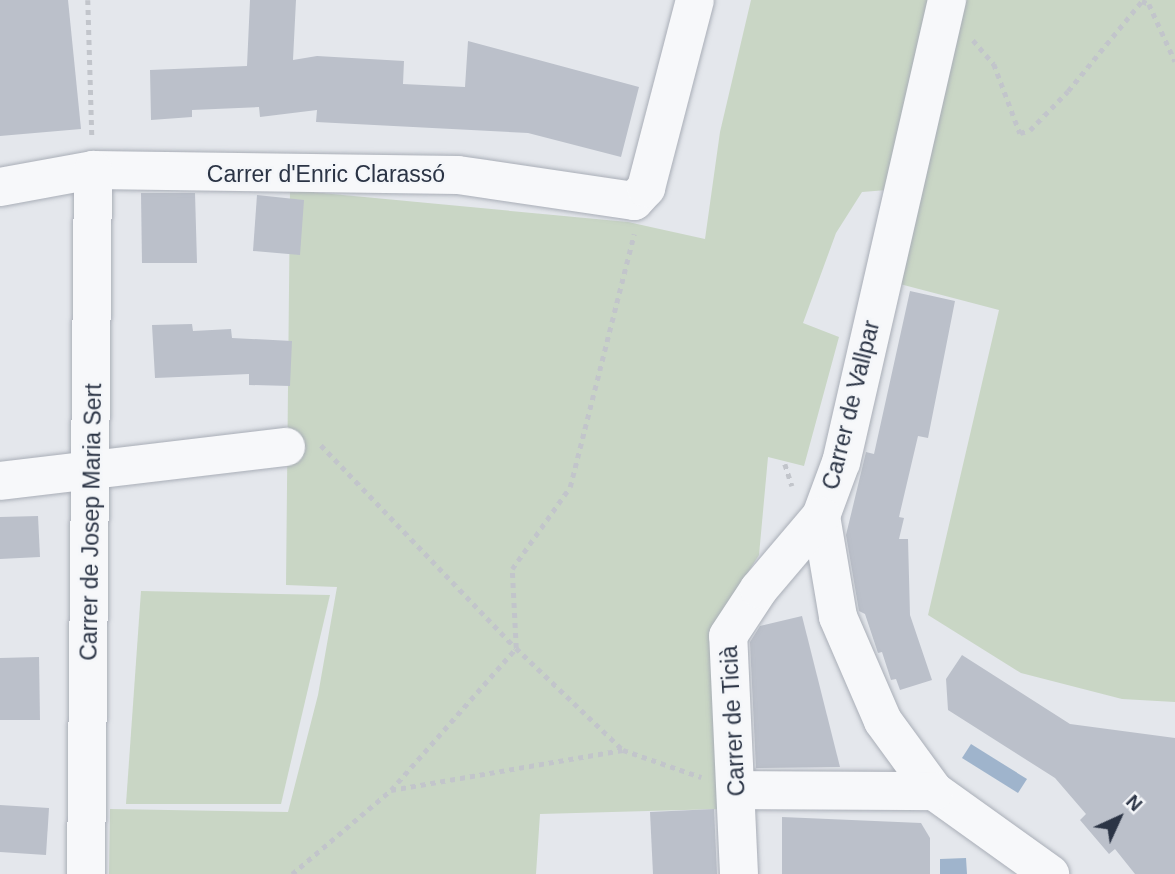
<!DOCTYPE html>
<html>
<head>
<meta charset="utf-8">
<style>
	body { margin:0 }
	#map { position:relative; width:1175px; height:874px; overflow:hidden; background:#e4e7ec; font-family:Helvetica,sans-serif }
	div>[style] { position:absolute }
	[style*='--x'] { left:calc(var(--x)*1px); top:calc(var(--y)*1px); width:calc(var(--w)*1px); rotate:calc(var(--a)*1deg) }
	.green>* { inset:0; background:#c9d6c5 }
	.water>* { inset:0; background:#9fb4cc }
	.building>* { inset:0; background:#bbc0ca }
	.path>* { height:4.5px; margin-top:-2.25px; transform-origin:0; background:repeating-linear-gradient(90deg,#c2c5cb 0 5px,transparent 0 10px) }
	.roads { filter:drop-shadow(0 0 2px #a9aeb7) drop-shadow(0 0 2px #a9aeb7) }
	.minor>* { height:38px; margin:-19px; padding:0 19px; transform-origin:19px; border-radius:19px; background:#f7f8fa }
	span { translate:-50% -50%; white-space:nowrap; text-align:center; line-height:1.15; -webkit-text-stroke:5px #f4f6f9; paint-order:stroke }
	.street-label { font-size:23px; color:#2b3445 }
	.north { position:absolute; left:1084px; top:783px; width:70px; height:70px; -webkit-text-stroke:5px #f4f6f9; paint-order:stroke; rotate:45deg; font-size:19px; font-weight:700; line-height:28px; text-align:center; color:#2b3445 }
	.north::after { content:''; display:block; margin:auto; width:24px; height:32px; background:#2b3445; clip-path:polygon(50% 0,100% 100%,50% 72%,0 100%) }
</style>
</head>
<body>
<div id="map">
	<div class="green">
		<i style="clip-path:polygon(751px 0,939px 0,887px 190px,862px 192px,836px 233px,803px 323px,839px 337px,804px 466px,768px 457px,759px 555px,721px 614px,720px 809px,540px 814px,536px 874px,109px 874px,110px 809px,288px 812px,318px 695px,337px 587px,286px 585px,290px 190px,628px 222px,705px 239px,720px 132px)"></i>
		<i style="clip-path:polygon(961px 0,1175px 0,1175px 702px,1122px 699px,1021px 673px,928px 615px,999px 310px,896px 283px)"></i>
		<i style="clip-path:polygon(141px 591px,330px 595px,281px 804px,126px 804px)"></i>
	</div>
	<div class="water">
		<i style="clip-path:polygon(971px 744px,1027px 779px,1018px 793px,962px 758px)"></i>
		<i style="clip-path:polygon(966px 858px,967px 874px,940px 874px,940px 859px)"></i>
	</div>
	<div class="building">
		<i style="clip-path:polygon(0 0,68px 0,81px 129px,0 136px)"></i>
		<i style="clip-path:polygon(250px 0,296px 0,293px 60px,317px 56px,404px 61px,403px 84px,465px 87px,468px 41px,639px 87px,621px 157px,528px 133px,316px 122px,317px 110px,260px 117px,259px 107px,192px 110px,192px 117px,151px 120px,150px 70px,247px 66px)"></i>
		<i style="clip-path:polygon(141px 193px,195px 193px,197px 263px,142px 263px)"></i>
		<i style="clip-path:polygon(257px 195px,304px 200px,300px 255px,253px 251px)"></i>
		<i style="clip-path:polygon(910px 291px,955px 301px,928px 438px,918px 436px,899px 517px,904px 518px,899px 539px,908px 539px,910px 615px,932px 680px,900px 690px,896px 679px,891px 680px,882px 652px,878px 653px,865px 614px,859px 611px,846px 535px,866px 452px,874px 454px)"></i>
		<i style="clip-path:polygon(192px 324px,193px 331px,231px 329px,232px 338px,292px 341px,290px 386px,249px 385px,249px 374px,155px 378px,152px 325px)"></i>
		<i style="clip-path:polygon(38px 516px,40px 557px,0 559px,0 517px)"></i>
		<i style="clip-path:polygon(802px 616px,840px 767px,756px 768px,750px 642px,760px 626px)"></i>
		<i style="clip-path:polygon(962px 655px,1070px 724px,1175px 738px,1175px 874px,1135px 874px,1115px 849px,1109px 854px,1080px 820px,1086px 814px,1055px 778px,948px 710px,946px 679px)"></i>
		<i style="clip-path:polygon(39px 657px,40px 720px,0 720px,0 658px)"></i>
		<i style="clip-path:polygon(0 805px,49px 808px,46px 855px,0 852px)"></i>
		<i style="clip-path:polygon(714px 809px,717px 874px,653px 874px,650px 812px)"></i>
		<i style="clip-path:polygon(782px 817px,921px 823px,930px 838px,930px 874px,782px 874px)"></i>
	</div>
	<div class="path">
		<i style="--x:88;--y:0;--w:135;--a:88.3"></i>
		<i style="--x:973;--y:40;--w:32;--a:49"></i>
		<i style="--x:994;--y:64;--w:74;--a:69.4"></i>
		<i style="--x:1020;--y:133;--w:10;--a:-17"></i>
		<i style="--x:1030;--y:130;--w:54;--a:-45.7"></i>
		<i style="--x:1068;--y:91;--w:117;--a:-50.6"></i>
		<i style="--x:1142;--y:1;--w:8;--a:23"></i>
		<i style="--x:1149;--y:4;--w:63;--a:65.5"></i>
		<i style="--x:321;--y:445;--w:281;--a:46.2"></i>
		<i style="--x:516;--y:648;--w:148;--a:43.6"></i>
		<i style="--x:623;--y:750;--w:83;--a:19.1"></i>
		<i style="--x:785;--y:464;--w:23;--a:72"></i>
		<i style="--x:391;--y:790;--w:235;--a:-9.8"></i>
		<i style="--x:292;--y:874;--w:130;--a:-40.3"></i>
		<i style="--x:391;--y:790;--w:189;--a:-48.6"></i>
		<i style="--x:516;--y:648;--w:79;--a:-92.9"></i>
		<i style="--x:512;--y:569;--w:100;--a:-54.7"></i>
		<i style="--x:570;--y:487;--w:261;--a:-75.8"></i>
	</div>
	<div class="roads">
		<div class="minor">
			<i style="--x:947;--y:0;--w:474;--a:102.9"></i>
			<i style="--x:841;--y:462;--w:58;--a:110.3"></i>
			<i style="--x:821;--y:516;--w:102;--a:80.4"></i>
			<i style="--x:838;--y:617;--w:113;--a:66.6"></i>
			<i style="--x:883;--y:721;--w:87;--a:53.9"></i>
			<i style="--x:934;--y:791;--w:143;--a:35.6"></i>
			<i style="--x:0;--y:187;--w:95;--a:-10.4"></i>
			<i style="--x:93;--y:170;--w:365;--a:0.8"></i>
			<i style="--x:458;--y:175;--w:178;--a:8.4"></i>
			<i style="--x:634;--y:201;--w:18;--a:-47"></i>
			<i style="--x:646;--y:188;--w:194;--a:-75.4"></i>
			<i style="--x:0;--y:481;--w:288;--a:-6.8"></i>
			<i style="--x:738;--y:790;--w:196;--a:0.3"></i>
			<i style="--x:86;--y:874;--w:704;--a:-89.43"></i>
			<i style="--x:739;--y:874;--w:238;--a:-92.6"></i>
			<i style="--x:728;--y:636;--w:56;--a:-56.6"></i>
			<i style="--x:759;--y:589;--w:96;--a:-49.7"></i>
		</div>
	</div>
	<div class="street-label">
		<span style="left:326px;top:174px">Carrer d'Enric Clarassó</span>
		<span style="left:851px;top:405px;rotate:-76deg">Carrer de Vallpar</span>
		<span style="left:91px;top:522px;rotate:-89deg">Carrer de Josep Maria Sert</span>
		<span style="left:733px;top:721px;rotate:-93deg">Carrer de Ticià</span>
	</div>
	<div class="north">N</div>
</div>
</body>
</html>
